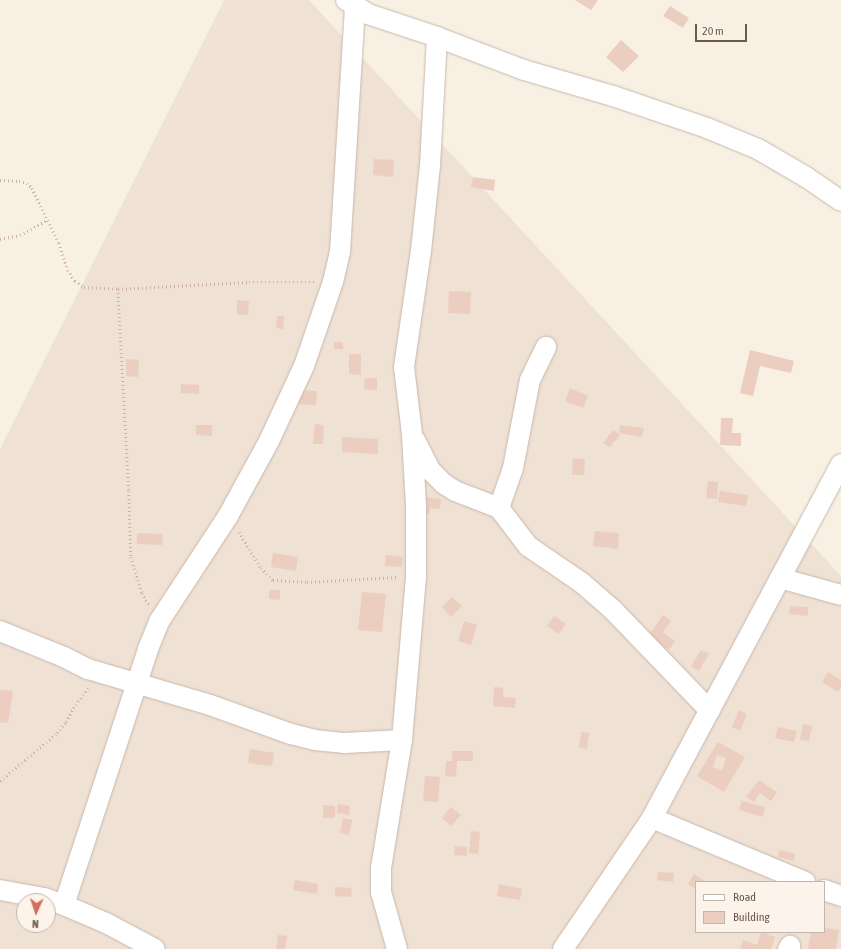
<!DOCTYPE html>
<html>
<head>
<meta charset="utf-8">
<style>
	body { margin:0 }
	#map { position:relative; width:841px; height:949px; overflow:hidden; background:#f9f0e4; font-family:"Asap Condensed",sans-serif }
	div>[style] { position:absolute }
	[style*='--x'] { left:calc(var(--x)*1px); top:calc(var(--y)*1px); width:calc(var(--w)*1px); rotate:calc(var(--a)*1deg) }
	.residential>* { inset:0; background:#efe1d4 }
	.building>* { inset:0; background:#ebcebf }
	.path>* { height:2.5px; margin-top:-1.25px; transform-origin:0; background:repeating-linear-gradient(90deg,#cfb2a3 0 1px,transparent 0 4px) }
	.roads { filter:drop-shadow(0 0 1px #c8b7ac) drop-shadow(0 0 1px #c8b7ac) }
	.minor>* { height:20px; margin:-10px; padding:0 10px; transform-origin:10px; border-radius:10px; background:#fff }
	span { translate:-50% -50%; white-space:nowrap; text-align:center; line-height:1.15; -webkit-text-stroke:3px #fcf4ea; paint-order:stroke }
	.legend { position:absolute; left:695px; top:881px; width:130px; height:52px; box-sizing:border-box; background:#fcf4ea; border:1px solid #c3b5ab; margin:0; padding:5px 7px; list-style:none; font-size:12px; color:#6e574d }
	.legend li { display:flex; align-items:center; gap:8px; height:20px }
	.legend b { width:20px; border:1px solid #c3b5ab }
	.north { position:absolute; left:16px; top:893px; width:40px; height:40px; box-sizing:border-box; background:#fcf4ea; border:1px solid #c3b5ab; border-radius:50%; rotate:183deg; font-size:11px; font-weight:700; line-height:16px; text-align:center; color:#6e574d }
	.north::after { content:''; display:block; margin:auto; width:14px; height:18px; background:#d46e58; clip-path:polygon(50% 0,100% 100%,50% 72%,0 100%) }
	.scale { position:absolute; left:695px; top:24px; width:52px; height:18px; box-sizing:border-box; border:2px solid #6e574d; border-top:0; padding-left:5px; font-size:12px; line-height:14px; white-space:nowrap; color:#6e574d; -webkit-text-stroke:3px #fcf4ea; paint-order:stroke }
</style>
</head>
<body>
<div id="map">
	<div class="residential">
		<i style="clip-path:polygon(evenodd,224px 0,309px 0,841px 576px,841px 949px,0 949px,0 449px,224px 0,696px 882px,824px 882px,824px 932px,696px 932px,696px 882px,224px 0,24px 901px,48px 901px,48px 925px,24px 925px,24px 901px)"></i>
	</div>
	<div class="building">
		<i style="clip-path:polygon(575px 0,598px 0,591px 10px)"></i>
		<i style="clip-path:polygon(670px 6px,689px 18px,683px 28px,663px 16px)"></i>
		<i style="clip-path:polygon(621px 40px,639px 56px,623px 72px,606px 57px)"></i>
		<i style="clip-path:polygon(374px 159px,394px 160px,393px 177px,373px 175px)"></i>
		<i style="clip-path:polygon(473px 177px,495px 180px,494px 191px,471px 187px)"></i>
		<i style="clip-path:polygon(449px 291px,471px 292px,470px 314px,448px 313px)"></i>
		<i style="clip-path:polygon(237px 300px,249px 301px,248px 315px,237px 314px)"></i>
		<i style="clip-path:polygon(277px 316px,284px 316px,283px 329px,276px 328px)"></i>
		<i style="clip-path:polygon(334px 342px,343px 342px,343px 349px,334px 349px)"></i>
		<i style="clip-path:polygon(750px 350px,794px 361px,791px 373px,760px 366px,753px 396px,740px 393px)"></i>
		<i style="clip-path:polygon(349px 354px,361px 354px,361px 375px,349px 374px)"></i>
		<i style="clip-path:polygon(126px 359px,139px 360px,138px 377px,126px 376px)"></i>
		<i style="clip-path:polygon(365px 378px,377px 378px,377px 390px,364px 389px)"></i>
		<i style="clip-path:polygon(181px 384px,199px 385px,199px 394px,181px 393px)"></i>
		<i style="clip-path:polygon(570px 388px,588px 396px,583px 408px,565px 401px)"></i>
		<i style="clip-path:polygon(295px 390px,317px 391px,316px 405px,295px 404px)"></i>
		<i style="clip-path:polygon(721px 418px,733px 418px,732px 433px,741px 433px,741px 446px,720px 445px)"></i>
		<i style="clip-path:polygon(315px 424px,324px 425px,323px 444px,313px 444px)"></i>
		<i style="clip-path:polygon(196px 425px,212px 425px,212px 436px,196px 435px)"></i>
		<i style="clip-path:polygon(620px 425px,644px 428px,642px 437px,619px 433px)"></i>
		<i style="clip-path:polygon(613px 430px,620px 435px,610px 447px,603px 443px)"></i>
		<i style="clip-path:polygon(342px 437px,378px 439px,378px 454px,342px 452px)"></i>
		<i style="clip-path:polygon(573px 458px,585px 459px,584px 475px,572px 475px)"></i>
		<i style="clip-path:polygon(708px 481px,718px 482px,717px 499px,706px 498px)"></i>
		<i style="clip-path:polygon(720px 491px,748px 495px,746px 506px,718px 502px)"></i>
		<i style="clip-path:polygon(423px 497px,441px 499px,440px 509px,430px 508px,430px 514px,421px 513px)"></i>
		<i style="clip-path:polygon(595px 531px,619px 533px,618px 549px,593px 546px)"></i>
		<i style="clip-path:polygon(137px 533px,163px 534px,162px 545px,137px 544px)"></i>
		<i style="clip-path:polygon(273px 553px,298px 557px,296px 571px,271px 567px)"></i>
		<i style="clip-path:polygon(386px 555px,403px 557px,402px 567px,385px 566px)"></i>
		<i style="clip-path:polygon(269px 590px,280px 590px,280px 600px,269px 599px)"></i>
		<i style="clip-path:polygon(362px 592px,386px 594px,382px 632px,358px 630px)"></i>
		<i style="clip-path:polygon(452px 597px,462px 606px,451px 617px,442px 607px)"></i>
		<i style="clip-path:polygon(790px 606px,808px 607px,808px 616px,789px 614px)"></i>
		<i style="clip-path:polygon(663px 615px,671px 621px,663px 632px,675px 641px,669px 650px,649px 635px)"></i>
		<i style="clip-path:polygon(554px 616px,566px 624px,559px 634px,547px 626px)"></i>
		<i style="clip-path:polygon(464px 621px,477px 625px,471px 645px,458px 641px)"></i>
		<i style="clip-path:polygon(701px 650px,709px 654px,699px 671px,691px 666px)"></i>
		<i style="clip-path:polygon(828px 672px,841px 680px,841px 687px,838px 692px,822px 682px)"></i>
		<i style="clip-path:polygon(494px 687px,503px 688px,503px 697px,516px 698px,515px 708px,493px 706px)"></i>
		<i style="clip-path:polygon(0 690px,13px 691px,8px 723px,0 722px)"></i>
		<i style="clip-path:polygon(739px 710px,747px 714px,740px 731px,732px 727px)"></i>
		<i style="clip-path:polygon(803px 724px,812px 726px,809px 741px,800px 740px)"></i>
		<i style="clip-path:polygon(778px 727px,797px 731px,794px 742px,775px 738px)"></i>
		<i style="clip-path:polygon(581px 732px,589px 733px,587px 749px,579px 748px)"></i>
		<i style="clip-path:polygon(evenodd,718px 742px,745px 757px,724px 792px,697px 776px,718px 742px,717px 755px,726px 758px,722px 770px,713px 767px,717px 755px)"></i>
		<i style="clip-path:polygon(250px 749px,274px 753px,272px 766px,248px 763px)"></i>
		<i style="clip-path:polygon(452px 751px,473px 751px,473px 761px,457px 761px,456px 777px,445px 776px,446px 761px,452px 761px)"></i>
		<i style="clip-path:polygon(425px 776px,440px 777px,438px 802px,423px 801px)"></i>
		<i style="clip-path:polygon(759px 780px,777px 792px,771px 801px,760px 793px,754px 802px,746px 797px)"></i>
		<i style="clip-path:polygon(742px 801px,765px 807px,763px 817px,739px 810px)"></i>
		<i style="clip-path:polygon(338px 804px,350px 806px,349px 815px,337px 813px)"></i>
		<i style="clip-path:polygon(323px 805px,335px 806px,335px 818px,323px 818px)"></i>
		<i style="clip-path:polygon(451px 807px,461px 815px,451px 826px,442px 818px)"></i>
		<i style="clip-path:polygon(343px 818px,352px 820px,349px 835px,340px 833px)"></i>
		<i style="clip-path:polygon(471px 831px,480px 832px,478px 854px,469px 853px)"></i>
		<i style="clip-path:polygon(455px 846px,467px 847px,467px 856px,454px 855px)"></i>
		<i style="clip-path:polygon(779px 850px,795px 854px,794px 861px,778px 857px)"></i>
		<i style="clip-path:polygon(658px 872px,674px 873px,673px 882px,657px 880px)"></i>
		<i style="clip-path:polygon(694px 874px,706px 882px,696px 882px,696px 890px,688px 884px)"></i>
		<i style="clip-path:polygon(295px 880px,318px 884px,317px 894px,293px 890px)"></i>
		<i style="clip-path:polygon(499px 884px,522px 889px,520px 900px,497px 896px)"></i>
		<i style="clip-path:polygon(335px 887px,352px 888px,351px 897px,335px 896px)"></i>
		<i style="clip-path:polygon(824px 928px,839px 930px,836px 949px,808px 949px,811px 932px,824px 932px)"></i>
		<i style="clip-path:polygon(761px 932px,775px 937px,771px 949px,740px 949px,743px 940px,757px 945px)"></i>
		<i style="clip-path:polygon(278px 935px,287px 936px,285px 949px,276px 949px)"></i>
	</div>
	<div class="path">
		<i style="--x:0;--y:180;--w:19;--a:3"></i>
		<i style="--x:19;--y:181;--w:8;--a:14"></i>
		<i style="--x:27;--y:183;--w:7;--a:45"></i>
		<i style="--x:32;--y:188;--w:61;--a:63.9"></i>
		<i style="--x:59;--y:243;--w:28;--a:72"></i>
		<i style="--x:68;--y:270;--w:13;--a:58"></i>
		<i style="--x:75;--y:281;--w:11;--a:34"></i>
		<i style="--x:84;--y:287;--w:34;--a:3"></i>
		<i style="--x:118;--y:289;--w:131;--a:-3.1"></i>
		<i style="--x:249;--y:282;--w:65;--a:0"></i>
		<i style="--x:0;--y:239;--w:20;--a:-11"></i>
		<i style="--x:20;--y:235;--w:31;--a:-29"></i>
		<i style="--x:118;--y:289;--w:202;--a:86.9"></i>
		<i style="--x:129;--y:491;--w:66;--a:88.3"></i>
		<i style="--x:131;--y:557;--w:38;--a:73"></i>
		<i style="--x:142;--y:593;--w:14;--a:60"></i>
		<i style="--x:239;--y:532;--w:42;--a:58.6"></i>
		<i style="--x:261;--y:568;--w:17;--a:45"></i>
		<i style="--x:273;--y:580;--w:34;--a:3"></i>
		<i style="--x:307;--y:582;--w:91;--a:-3.1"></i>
		<i style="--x:0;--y:781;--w:75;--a:-40.1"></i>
		<i style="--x:57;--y:733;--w:14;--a:-51"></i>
		<i style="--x:66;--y:722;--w:16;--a:-63"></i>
		<i style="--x:73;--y:708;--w:25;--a:-53"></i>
	</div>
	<div class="roads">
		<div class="minor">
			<i style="--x:346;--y:0;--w:26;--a:32"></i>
			<i style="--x:368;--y:14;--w:73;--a:18.4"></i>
			<i style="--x:437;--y:37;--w:93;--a:20.8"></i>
			<i style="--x:524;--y:70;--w:93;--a:16.3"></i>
			<i style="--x:613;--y:96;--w:99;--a:18.8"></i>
			<i style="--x:707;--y:128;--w:55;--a:22.4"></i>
			<i style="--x:758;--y:149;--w:56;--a:30.3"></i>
			<i style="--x:806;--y:177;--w:42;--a:34.4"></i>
			<i style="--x:415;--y:440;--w:35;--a:63"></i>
			<i style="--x:431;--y:471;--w:18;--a:45"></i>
			<i style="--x:444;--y:484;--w:13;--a:32"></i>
			<i style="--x:455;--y:491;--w:47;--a:21.1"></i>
			<i style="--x:499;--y:508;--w:48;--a:52.7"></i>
			<i style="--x:528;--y:546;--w:65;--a:34.4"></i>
			<i style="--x:582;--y:583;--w:40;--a:41"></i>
			<i style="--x:612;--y:609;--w:141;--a:46.1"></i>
			<i style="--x:499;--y:508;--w:42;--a:-70.7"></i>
			<i style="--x:513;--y:468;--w:90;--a:-79.1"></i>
			<i style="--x:530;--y:380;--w:37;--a:-64"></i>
			<i style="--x:780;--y:578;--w:63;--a:15.6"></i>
			<i style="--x:0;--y:631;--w:69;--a:22.1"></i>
			<i style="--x:64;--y:657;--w:27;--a:27"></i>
			<i style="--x:88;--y:669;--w:127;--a:16.4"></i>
			<i style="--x:210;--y:705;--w:86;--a:19.7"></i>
			<i style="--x:291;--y:734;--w:25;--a:14"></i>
			<i style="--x:315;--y:740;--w:30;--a:6"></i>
			<i style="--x:345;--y:743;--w:57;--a:-3"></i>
			<i style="--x:652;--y:818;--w:166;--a:22.7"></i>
			<i style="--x:0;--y:890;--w:45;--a:10.3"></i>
			<i style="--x:44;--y:898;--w:21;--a:19"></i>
			<i style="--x:64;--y:905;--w:46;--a:23.2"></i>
			<i style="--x:106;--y:923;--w:55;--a:28"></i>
			<i style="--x:824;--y:890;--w:18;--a:19"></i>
			<i style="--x:64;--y:905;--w:269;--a:-71.8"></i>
			<i style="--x:148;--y:649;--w:31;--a:-68"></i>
			<i style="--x:160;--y:620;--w:124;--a:-56.8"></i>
			<i style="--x:228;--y:516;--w:85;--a:-61.3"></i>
			<i style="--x:269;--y:441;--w:83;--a:-65"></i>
			<i style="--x:304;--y:366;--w:89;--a:-71"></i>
			<i style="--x:333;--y:282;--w:31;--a:-77"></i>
			<i style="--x:340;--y:252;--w:245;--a:-86.5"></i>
			<i style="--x:397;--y:949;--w:59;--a:-105.7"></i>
			<i style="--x:381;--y:892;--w:24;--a:-90"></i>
			<i style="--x:381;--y:868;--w:130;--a:-80.7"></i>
			<i style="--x:402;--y:740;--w:165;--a:-85.1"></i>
			<i style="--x:416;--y:576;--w:70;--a:-90"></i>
			<i style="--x:416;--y:506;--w:72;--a:-93.2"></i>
			<i style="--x:412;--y:434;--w:67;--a:-96.8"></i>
			<i style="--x:404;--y:367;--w:117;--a:-81.7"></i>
			<i style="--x:421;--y:251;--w:85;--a:-84"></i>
			<i style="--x:430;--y:166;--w:129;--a:-86.9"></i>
			<i style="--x:563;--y:949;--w:158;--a:-55.8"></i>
			<i style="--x:652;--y:818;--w:401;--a:-61.9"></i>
			<i style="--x:788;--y:949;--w:4;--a:-56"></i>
		</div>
	</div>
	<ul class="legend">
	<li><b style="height:5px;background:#fff"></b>Road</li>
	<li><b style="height:11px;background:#ebcebf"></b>Building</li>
	</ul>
	<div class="north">N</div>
	<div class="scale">20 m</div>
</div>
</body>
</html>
